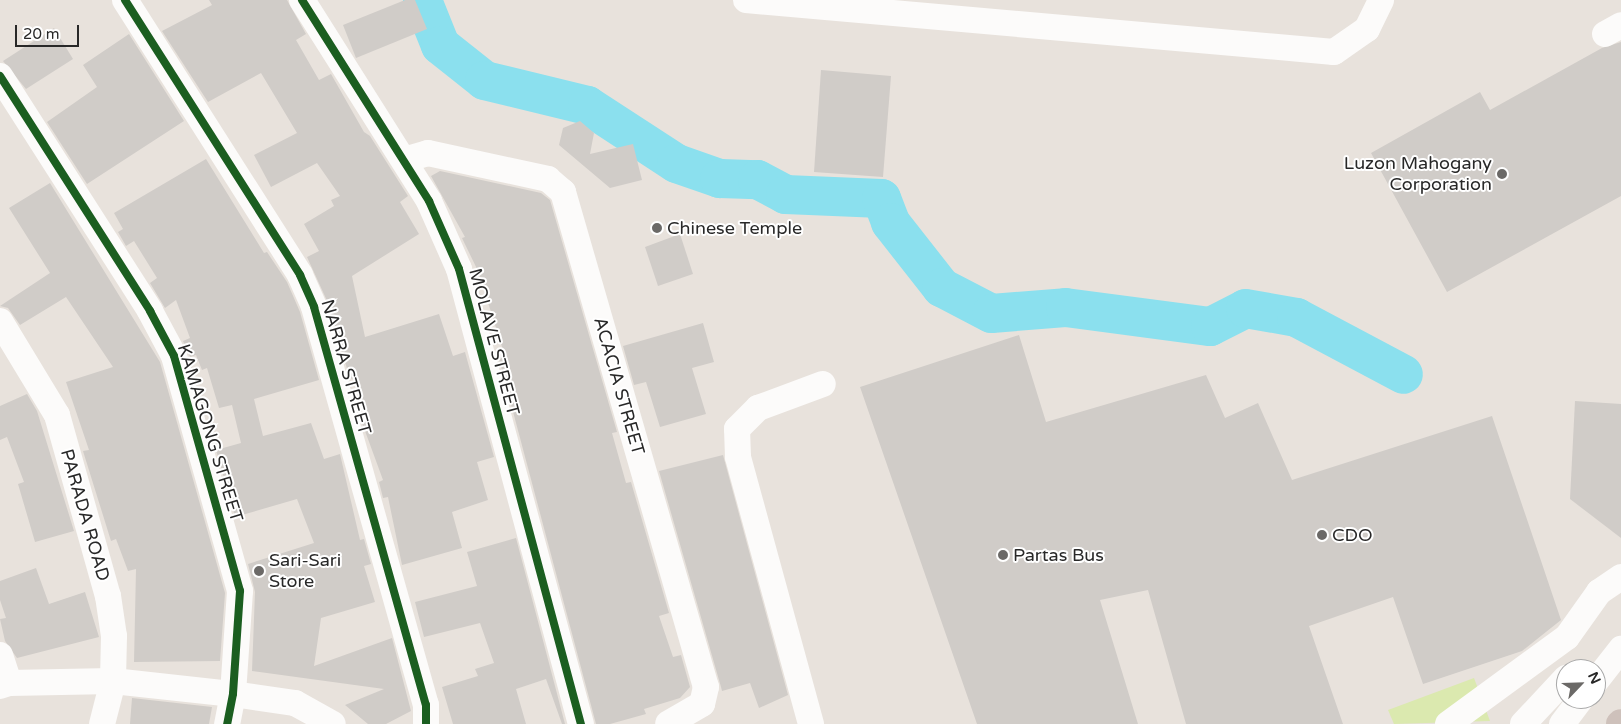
<!DOCTYPE html>
<html>
<head>
<meta charset="utf-8">
<style>
	body { margin:0 }
	#map { position:relative; width:1621px; height:724px; overflow:hidden; background:#e8e2dc; font-family:"Varela Round",sans-serif }
	div>[style] { position:absolute }
	[style*='--x'] { left:calc(var(--x)*1px); top:calc(var(--y)*1px); width:calc(var(--w)*1px); rotate:calc(var(--a)*1deg) }
	.pitch>* { inset:0; background:#dbe9af }
	.river>* { height:39px; margin:-19.5px; padding:0 19.5px; transform-origin:19.5px; border-radius:19.5px; background:#8be0ee }
	.building>* { inset:0; background:#d0ccc8 }
	.minor>* { height:26px; margin:-13px; padding:0 13px; transform-origin:13px; border-radius:13px; background:#fcfbfa }
	.highway>* { height:28px; margin:-14px; padding:0 14px; transform-origin:14px; border-radius:14px; background:#cec1bb }
	.cycleway>* { height:8px; margin:-4px; padding:0 4px; transform-origin:4px; border-radius:4px; background:#1b5e20 }
	.dots>* { width:14px; height:14px; translate:-50% -50%; box-sizing:border-box; border:2px solid #fff; border-radius:50% }
	span { translate:-50% -50%; white-space:nowrap; text-align:center; line-height:1.15; -webkit-text-stroke:4px #fff; paint-order:stroke }
	.poi-label { font-size:18px; color:#282828 }
	.right { translate:-100% -50%; text-align:right }
	.left { translate:0 -50%; text-align:left }
	.street-label { font-size:18px; color:#282828 }
	.north { position:absolute; left:1556px; top:659px; width:50px; height:50px; box-sizing:border-box; background:#fff; border:1px solid #a9a9a9; border-radius:50%; rotate:66deg; font-size:14px; font-weight:700; line-height:20px; text-align:center; color:#282828 }
	.north::after { content:''; display:block; margin:auto; width:18px; height:22px; background:#6b6967; clip-path:polygon(50% 0,100% 100%,50% 72%,0 100%) }
	.scale { position:absolute; left:15px; top:25px; width:64px; height:22px; box-sizing:border-box; border:2px solid #282828; border-top:0; padding-left:6px; font-size:15px; line-height:18px; white-space:nowrap; color:#282828; -webkit-text-stroke:4px #fff; paint-order:stroke }
</style>
</head>
<body>
<div id="map">
	<div class="pitch">
		<i style="clip-path:polygon(1474px 678px,1490px 721px,1394px 724px,1388px 710px)"></i>
	</div>
	<div class="river">
		<i style="--x:422;--y:0;--w:48;--a:68.2"></i>
		<i style="--x:440;--y:45;--w:56;--a:38.5"></i>
		<i style="--x:484;--y:80;--w:106;--a:13.6"></i>
		<i style="--x:587;--y:105;--w:106;--a:33.1"></i>
		<i style="--x:676;--y:163;--w:46;--a:19.2"></i>
		<i style="--x:719;--y:178;--w:38;--a:2"></i>
		<i style="--x:757;--y:179;--w:32;--a:28"></i>
		<i style="--x:785;--y:194;--w:96;--a:2.4"></i>
		<i style="--x:881;--y:198;--w:26;--a:69"></i>
		<i style="--x:890;--y:222;--w:83;--a:51.9"></i>
		<i style="--x:941;--y:287;--w:56;--a:27.5"></i>
		<i style="--x:991;--y:313;--w:74;--a:-4.6"></i>
		<i style="--x:1065;--y:307;--w:146;--a:7.5"></i>
		<i style="--x:1210;--y:326;--w:39;--a:-27"></i>
		<i style="--x:1245;--y:308;--w:52;--a:10"></i>
		<i style="--x:1296;--y:317;--w:121;--a:28"></i>
	</div>
	<div class="building">
		<i style="clip-path:polygon(209px 0,287px 0,306px 34px,296px 40px,319px 80px,331px 74px,364px 132px,370px 136px,408px 196px,400px 202px,419px 234px,352px 276px,365px 337px,439px 314px,453px 356px,465px 352px,494px 457px,477px 462px,488px 500px,452px 512px,462px 548px,402px 565px,388px 497px,383px 498px,379px 482px,383px 480px,361px 420px,366px 419px,354px 378px,350px 379px,328px 303px,307px 257px,319px 251px,304px 224px,334px 206px,331px 200px,340px 196px,317px 163px,271px 187px,254px 155px,297px 133px,261px 73px,208px 102px,162px 31px,212px 5px)"></i>
		<i style="clip-path:polygon(405px 0,415px 0,427px 29px,356px 58px,343px 25px)"></i>
		<i style="clip-path:polygon(54px 28px,73px 59px,26px 89px,3px 61px)"></i>
		<i style="clip-path:polygon(129px 34px,184px 121px,87px 184px,47px 122px,97px 87px,83px 65px)"></i>
		<i style="clip-path:polygon(1621px 42px,1621px 196px,1447px 292px,1371px 153px,1480px 92px,1490px 110px,1602px 48px)"></i>
		<i style="clip-path:polygon(821px 70px,891px 76px,883px 177px,814px 172px)"></i>
		<i style="clip-path:polygon(580px 121px,594px 133px,590px 154px,633px 144px,642px 180px,610px 188px,559px 145px,563px 128px)"></i>
		<i style="clip-path:polygon(206px 159px,264px 253px,267px 252px,287px 282px,300px 312px,319px 380px,254px 399px,263px 436px,311px 423px,324px 459px,340px 454px,360px 540px,364px 539px,371px 564px,364px 566px,375px 602px,321px 618px,314px 666px,392px 638px,411px 711px,386px 724px,368px 724px,345px 705px,384px 689px,252px 671px,255px 592px,248px 564px,314px 543px,297px 499px,235px 517px,216px 450px,241px 443px,232px 405px,219px 408px,207px 368px,202px 370px,196px 355px,190px 357px,183px 341px,190px 338px,176px 300px,165px 308px,150px 283px,157px 278px,134px 241px,126px 246px,118px 232px,123px 229px,114px 213px)"></i>
		<i style="clip-path:polygon(440px 171px,541px 193px,550px 200px,617px 432px,612px 433px,626px 483px,631px 482px,669px 613px,659px 616px,673px 657px,681px 655px,690px 687px,680px 698px,644px 709px,646px 714px,610px 724px,596px 724px,498px 355px,504px 353px,478px 271px,462px 238px,465px 237px,431px 176px)"></i>
		<i style="clip-path:polygon(50px 183px,160px 362px,225px 593px,220px 661px,134px 662px,136px 569px,128px 571px,116px 539px,111px 541px,83px 451px,89px 450px,66px 382px,113px 367px,66px 297px,20px 325px,8px 308px,0 306px,50px 273px,9px 208px)"></i>
		<i style="clip-path:polygon(680px 234px,693px 274px,658px 286px,645px 247px)"></i>
		<i style="clip-path:polygon(703px 323px,714px 362px,692px 368px,706px 414px,660px 427px,646px 382px,634px 385px,623px 346px)"></i>
		<i style="clip-path:polygon(1019px 335px,1046px 422px,1206px 375px,1225px 418px,1258px 403px,1292px 480px,1492px 416px,1561px 620px,1522px 651px,1423px 684px,1393px 597px,1309px 626px,1343px 724px,1186px 724px,1148px 590px,1100px 600px,1138px 724px,977px 724px,860px 387px)"></i>
		<i style="clip-path:polygon(27px 394px,37px 411px,74px 531px,35px 542px,18px 484px,24px 482px,7px 437px,0 440px,0 406px)"></i>
		<i style="clip-path:polygon(1575px 401px,1621px 404px,1621px 538px,1570px 499px)"></i>
		<i style="clip-path:polygon(723px 455px,788px 695px,759px 708px,750px 683px,722px 691px,721px 687px,659px 471px)"></i>
		<i style="clip-path:polygon(516px 538px,565px 724px,562px 724px,546px 679px,516px 689px,526px 724px,453px 724px,442px 687px,478px 676px,475px 669px,494px 663px,480px 623px,424px 637px,415px 602px,477px 586px,467px 552px)"></i>
		<i style="clip-path:polygon(36px 568px,49px 604px,85px 592px,99px 637px,17px 658px,5px 641px,0 619px,6px 618px,0 600px,0 581px)"></i>
		<i style="clip-path:polygon(132px 698px,212px 707px,209px 724px,130px 724px)"></i>
	</div>
	<div class="minor">
		<i style="--x:125;--y:0;--w:326;--a:57.5"></i>
		<i style="--x:300;--y:275;--w:35;--a:66"></i>
		<i style="--x:314;--y:307;--w:413;--a:74.3"></i>
		<i style="--x:426;--y:705;--w:19;--a:90"></i>
		<i style="--x:302;--y:0;--w:238;--a:57.7"></i>
		<i style="--x:429;--y:201;--w:74;--a:66.2"></i>
		<i style="--x:459;--y:269;--w:471;--a:75"></i>
		<i style="--x:746;--y:0;--w:590;--a:5.05"></i>
		<i style="--x:1334;--y:52;--w:40;--a:-34.9"></i>
		<i style="--x:1367;--y:29;--w:32;--a:-64"></i>
		<i style="--x:1605;--y:34;--w:18;--a:-29"></i>
		<i style="--x:0;--y:76;--w:279;--a:57.4"></i>
		<i style="--x:150;--y:311;--w:51;--a:61.9"></i>
		<i style="--x:174;--y:356;--w:244;--a:74.3"></i>
		<i style="--x:240;--y:591;--w:103;--a:93.9"></i>
		<i style="--x:233;--y:694;--w:31;--a:101"></i>
		<i style="--x:404;--y:160;--w:25;--a:-16"></i>
		<i style="--x:428;--y:153;--w:123;--a:12.2"></i>
		<i style="--x:548;--y:179;--w:20;--a:41"></i>
		<i style="--x:563;--y:192;--w:515;--a:73.89"></i>
		<i style="--x:706;--y:687;--w:17;--a:103"></i>
		<i style="--x:702;--y:704;--w:39;--a:150"></i>
		<i style="--x:0;--y:321;--w:110;--a:58.8"></i>
		<i style="--x:57;--y:415;--w:188;--a:74.3"></i>
		<i style="--x:108;--y:596;--w:40;--a:81.5"></i>
		<i style="--x:114;--y:636;--w:45;--a:91.3"></i>
		<i style="--x:113;--y:681;--w:44;--a:104.3"></i>
		<i style="--x:0;--y:655;--w:29;--a:72"></i>
		<i style="--x:1596;--y:681;--w:41;--a:-52"></i>
		<i style="--x:0;--y:686;--w:9;--a:-18"></i>
		<i style="--x:9;--y:683;--w:104;--a:-1.1"></i>
		<i style="--x:113;--y:681;--w:121;--a:6.2"></i>
		<i style="--x:233;--y:694;--w:63;--a:8.3"></i>
		<i style="--x:295;--y:703;--w:43;--a:28.9"></i>
		<i style="--x:811;--y:724;--w:277;--a:-105.3"></i>
		<i style="--x:738;--y:457;--w:28;--a:-92"></i>
		<i style="--x:737;--y:429;--w:30;--a:-45"></i>
		<i style="--x:758;--y:408;--w:69;--a:-20.3"></i>
		<i style="--x:1448;--y:724;--w:147;--a:-36.2"></i>
		<i style="--x:1567;--y:637;--w:55;--a:-54.6"></i>
		<i style="--x:1599;--y:592;--w:27;--a:-34"></i>
		<i style="--x:1523;--y:724;--w:63;--a:-46.9"></i>
		<i style="--x:1562;--y:724;--w:31;--a:-53"></i>
	</div>
	<div class="highway">
		<i style="--x:1620;--y:724;--w:1;--a:-45"></i>
	</div>
	<div class="cycleway">
		<i style="--x:125;--y:0;--w:326;--a:57.5"></i>
		<i style="--x:300;--y:275;--w:35;--a:66"></i>
		<i style="--x:314;--y:307;--w:413;--a:74.3"></i>
		<i style="--x:426;--y:705;--w:19;--a:90"></i>
		<i style="--x:302;--y:0;--w:238;--a:57.7"></i>
		<i style="--x:429;--y:201;--w:74;--a:66.2"></i>
		<i style="--x:459;--y:269;--w:471;--a:75"></i>
		<i style="--x:0;--y:76;--w:279;--a:57.4"></i>
		<i style="--x:150;--y:311;--w:51;--a:61.9"></i>
		<i style="--x:174;--y:356;--w:244;--a:74.3"></i>
		<i style="--x:240;--y:591;--w:103;--a:93.9"></i>
		<i style="--x:233;--y:694;--w:31;--a:101"></i>
	</div>
	<div class="dots">
		<i style="left:1502px;top:174px;background:#6b6967"></i>
		<i style="left:657px;top:228px;background:#6b6967"></i>
		<i style="left:1322px;top:535px;background:#6b6967"></i>
		<i style="left:1003px;top:555px;background:#6b6967"></i>
		<i style="left:259px;top:571px;background:#6b6967"></i>
	</div>
	<div class="poi-label">
		<span class="right" style="left:1492px;top:174px">Luzon Mahogany<br>Corporation</span>
		<span class="left" style="left:667px;top:228px">Chinese Temple</span>
		<span class="left" style="left:1332px;top:535px">CDO</span>
		<span class="left" style="left:1013px;top:555px">Partas Bus</span>
		<span class="left" style="left:269px;top:571px">Sari-Sari<br>Store</span>
	</div>
	<div class="street-label">
		<span style="left:494px;top:342px;rotate:75deg">MOLAVE STREET</span>
		<span style="left:346px;top:367px;rotate:74deg">NARRA STREET</span>
		<span style="left:619px;top:386px;rotate:74deg">ACACIA STREET</span>
		<span style="left:210px;top:433px;rotate:73deg">KAMAGONG STREET</span>
		<span style="left:85px;top:515px;rotate:74deg">PARADA ROAD</span>
	</div>
	<div class="north">N</div>
	<div class="scale">20 m</div>
</div>
</body>
</html>
